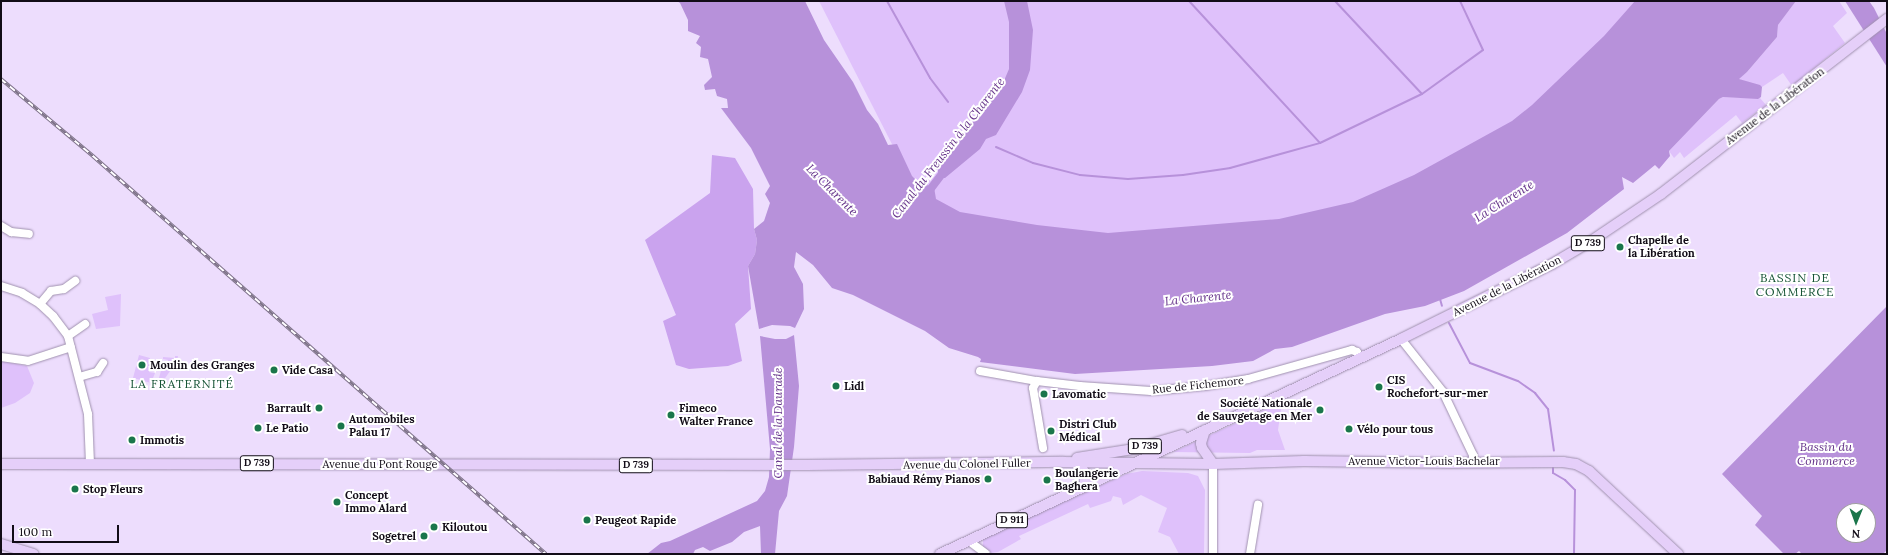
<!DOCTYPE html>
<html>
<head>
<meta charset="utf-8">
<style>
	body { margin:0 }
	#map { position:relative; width:1888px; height:555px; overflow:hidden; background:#edddfd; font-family:Lora,serif }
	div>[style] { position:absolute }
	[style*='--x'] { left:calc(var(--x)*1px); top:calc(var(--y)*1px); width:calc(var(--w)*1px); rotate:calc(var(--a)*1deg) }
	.green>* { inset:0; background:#dfc1fb }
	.forest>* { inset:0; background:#caa3ee }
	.water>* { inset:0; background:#b791da }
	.stream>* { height:2px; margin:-1px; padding:0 1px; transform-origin:1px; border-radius:1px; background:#b791da }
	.canal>* { height:8px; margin:-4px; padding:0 4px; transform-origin:4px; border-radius:4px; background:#b791da }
	.roads { filter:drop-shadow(0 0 1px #a091af) drop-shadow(0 0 1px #a091af) }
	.minor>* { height:8px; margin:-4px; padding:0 4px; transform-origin:4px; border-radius:4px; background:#fff }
	.major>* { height:10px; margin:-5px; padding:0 5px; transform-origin:5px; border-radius:5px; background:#e5cff9 }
	.rail>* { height:3.5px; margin-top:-1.75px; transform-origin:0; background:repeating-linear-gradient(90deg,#fff 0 6px,#7e7388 0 12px); box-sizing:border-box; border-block:1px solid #7e7388 }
	.dots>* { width:11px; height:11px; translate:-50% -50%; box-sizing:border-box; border:2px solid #fff; border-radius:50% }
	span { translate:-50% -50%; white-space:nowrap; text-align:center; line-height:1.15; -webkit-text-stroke:4px #fff; paint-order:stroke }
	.shield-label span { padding:1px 3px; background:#fff; border:1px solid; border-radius:3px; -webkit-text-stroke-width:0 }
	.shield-label { font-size:10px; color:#120c17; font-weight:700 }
	.street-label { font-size:11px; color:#120c17 }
	.poi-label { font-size:11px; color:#120c17; font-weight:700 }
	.left { translate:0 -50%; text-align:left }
	.right { translate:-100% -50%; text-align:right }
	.water-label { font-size:12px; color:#643289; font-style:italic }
	.neighbourhood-label { font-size:12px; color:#165335; letter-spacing:1px }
	.frame { position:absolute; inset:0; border:2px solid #120c17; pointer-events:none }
	.north { position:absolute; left:1836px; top:503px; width:40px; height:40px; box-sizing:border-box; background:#fff; border:1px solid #a09ea2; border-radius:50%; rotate:181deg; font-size:11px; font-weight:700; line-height:16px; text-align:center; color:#120c17 }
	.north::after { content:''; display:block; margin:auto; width:14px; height:18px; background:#1a764b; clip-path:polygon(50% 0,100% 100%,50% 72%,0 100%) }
	.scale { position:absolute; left:12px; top:525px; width:107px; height:18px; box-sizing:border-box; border:2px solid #120c17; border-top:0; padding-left:5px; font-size:12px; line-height:14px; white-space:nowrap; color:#120c17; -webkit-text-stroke:3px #fff; paint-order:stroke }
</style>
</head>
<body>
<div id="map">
	<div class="green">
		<i style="clip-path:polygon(819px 1px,1658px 1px,1481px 174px,1106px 262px,922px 203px)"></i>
		<i style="clip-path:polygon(1796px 1px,1839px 1px,1847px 13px,1833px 26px,1845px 43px,1792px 86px,1783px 73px,1762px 87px,1738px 79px,1747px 72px,1777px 37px,1778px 25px)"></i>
		<i style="clip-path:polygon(1723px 97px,1760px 98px,1766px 105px,1742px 123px,1736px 115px,1684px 158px,1680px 152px,1674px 158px,1669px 151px,1719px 99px)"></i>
		<i style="clip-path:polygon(121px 294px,120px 326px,96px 329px,92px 314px,108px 310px,105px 297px)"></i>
		<i style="clip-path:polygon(139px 355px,150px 358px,149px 372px,155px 373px,151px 383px,133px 378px)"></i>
		<i style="clip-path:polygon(175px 356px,178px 356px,177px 361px,161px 384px,157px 385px,162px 367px,167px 368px,168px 360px,163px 359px,163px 357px,175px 358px)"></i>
		<i style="clip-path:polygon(1px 361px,27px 366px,34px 383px,30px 393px,15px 403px,1px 408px)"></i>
		<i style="clip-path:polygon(1282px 402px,1278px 430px,1285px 450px,1257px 450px,1250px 453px,1173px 452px)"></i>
		<i style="clip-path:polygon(1142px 471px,1188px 473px,1198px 476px,1205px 490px,1204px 554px,1179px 554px,1170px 537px,1158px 532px,1167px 508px,1141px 495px,1123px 505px,1121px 498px,1113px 496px,1111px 501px,1090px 508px,1088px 504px,1019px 536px,1021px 539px,998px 552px,991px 553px,983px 549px,983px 538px,1126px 474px)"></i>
	</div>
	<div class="forest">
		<i style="clip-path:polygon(712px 155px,735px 158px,753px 189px,754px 229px,757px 240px,755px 254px,748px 266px,751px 309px,735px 324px,742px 361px,728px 366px,689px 369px,676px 365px,663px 321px,676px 315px,645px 240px,710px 193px)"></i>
	</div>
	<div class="water">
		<i style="clip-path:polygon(677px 1px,805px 1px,824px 40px,853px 82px,867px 110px,878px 124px,888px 145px,897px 144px,912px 176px,919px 183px,934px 187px,936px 199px,960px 212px,1037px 225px,1108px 233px,1279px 219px,1353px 202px,1414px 175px,1512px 121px,1532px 105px,1604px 36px,1635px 1px,1796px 1px,1778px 25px,1777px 37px,1747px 72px,1739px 79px,1760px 85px,1762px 87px,1761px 97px,1758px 99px,1723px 97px,1719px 99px,1669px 151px,1670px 156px,1659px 169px,1655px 165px,1633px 183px,1622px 177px,1624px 189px,1567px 233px,1464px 291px,1425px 306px,1385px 314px,1292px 347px,1275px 349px,1253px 361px,1212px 366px,1075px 374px,980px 362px,981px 359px,978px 357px,949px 348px,925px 331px,853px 295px,832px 288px,813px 265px,796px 252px,794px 267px,803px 284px,804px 309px,795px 328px,790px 326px,772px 325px,759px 329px,748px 266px,755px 254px,757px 240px,754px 229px,764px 221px,770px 203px,765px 194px,770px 186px,751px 148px,721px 108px,728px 108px,727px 99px,717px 96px,715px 89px,705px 90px,704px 85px,712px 77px,708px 59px,700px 57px,701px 47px,696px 43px,700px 36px,688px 31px,688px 20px,680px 3px)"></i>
		<i style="clip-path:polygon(1004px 1px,1027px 1px,1033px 30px,1030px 70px,1022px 92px,996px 135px,986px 139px,980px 149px,945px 178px,938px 178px,938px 169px,946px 157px,964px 137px,970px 124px,978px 118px,1000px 90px,1009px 69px,1009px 22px)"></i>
		<i style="clip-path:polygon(1845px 1px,1869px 1px,1874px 8px,1887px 34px,1887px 67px)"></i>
		<i style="clip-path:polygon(evenodd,1887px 306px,1887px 550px,1883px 554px,1802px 554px,1799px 551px,1795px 554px,1784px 554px,1755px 525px,1762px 516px,1722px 474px,1887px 306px,1844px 511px,1868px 511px,1868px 535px,1844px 535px,1844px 511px)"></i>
		<i style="clip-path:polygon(794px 335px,799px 386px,794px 447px,787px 496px,779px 511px,775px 554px,761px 554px,760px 526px,744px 532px,732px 542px,710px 551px,703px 547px,695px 550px,693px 554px,647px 554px,661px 543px,670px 541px,757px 501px,765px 491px,769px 477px,770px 449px,760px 336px,775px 339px,786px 339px)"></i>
	</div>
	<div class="stream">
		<i style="--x:887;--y:1;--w:88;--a:60.8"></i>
		<i style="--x:930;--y:78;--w:30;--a:53"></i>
		<i style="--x:1189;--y:1;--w:193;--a:47.3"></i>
		<i style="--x:1320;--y:143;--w:113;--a:-25.7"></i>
		<i style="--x:1335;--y:1;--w:127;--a:46.9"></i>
		<i style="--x:1422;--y:94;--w:75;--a:-35.8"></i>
		<i style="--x:1483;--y:50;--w:54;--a:-115.1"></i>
		<i style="--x:996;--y:147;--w:40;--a:23.4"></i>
		<i style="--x:1033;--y:163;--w:49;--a:14.3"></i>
		<i style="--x:1080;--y:175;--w:48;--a:4.8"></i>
		<i style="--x:1128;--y:179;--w:55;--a:-4.2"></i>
		<i style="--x:1183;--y:175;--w:48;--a:-8.5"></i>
		<i style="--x:1230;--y:168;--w:93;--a:-15.5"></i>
		<i style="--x:1440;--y:299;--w:7;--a:74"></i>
		<i style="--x:1449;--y:323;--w:45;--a:62.3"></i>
		<i style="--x:1470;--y:363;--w:51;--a:20.6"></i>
		<i style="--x:1518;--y:381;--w:21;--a:35"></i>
		<i style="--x:1535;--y:393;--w:21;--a:51"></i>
		<i style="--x:1548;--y:409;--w:42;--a:81.9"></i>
		<i style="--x:1553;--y:468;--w:5;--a:90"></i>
		<i style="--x:1553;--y:473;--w:14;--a:30"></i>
		<i style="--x:1565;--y:480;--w:14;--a:45"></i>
		<i style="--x:1575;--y:490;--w:64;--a:90.9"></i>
	</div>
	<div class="canal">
		<i style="--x:926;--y:195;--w:30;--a:-53"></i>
	</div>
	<div class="roads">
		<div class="minor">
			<i style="--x:1;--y:226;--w:12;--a:31"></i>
			<i style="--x:11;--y:232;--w:18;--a:6"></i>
			<i style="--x:1;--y:286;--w:22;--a:18"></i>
			<i style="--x:22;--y:293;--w:21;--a:31"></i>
			<i style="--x:40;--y:304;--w:18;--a:43"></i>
			<i style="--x:53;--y:316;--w:25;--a:53"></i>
			<i style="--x:68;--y:336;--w:81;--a:75.6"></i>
			<i style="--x:88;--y:414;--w:49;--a:87.7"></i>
			<i style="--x:40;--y:304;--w:17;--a:-50"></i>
			<i style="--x:51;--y:291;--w:13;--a:-9"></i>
			<i style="--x:64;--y:289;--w:14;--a:-36"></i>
			<i style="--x:68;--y:336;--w:21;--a:-35"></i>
			<i style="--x:1401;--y:339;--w:68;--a:51.6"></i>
			<i style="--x:1443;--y:392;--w:70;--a:64.5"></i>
			<i style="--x:1473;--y:455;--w:7;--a:90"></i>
			<i style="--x:1;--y:357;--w:27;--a:8"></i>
			<i style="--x:28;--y:361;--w:45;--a:-18"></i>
			<i style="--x:980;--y:371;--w:58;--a:10"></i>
			<i style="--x:1037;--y:381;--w:43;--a:6.6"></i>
			<i style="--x:1080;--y:386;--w:71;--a:4"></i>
			<i style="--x:1151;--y:391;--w:54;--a:-5.3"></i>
			<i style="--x:1205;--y:386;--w:44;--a:-9.2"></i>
			<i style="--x:1248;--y:379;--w:108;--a:-15.6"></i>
			<i style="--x:1352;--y:350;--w:5;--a:22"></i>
			<i style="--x:1357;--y:352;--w:7;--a:63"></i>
			<i style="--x:79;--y:377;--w:19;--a:-16"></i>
			<i style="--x:97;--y:372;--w:11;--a:-56"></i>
			<i style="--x:1037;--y:381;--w:8;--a:120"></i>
			<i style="--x:1033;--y:388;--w:61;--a:80.5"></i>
			<i style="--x:969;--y:541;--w:21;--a:37"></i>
			<i style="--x:1213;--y:554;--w:90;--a:-90"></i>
			<i style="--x:1250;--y:554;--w:50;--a:-80.7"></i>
		</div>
		<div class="major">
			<i style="--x:1205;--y:430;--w:14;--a:107"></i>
			<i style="--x:1201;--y:443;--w:5;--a:79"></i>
			<i style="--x:1202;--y:448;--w:19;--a:55"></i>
			<i style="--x:1077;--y:458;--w:58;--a:-9"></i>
			<i style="--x:1134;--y:449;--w:50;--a:-16.3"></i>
			<i style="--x:1078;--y:462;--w:13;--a:58"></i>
			<i style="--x:1085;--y:473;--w:14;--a:90"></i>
			<i style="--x:1;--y:464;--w:806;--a:0.07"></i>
			<i style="--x:807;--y:465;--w:256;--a:-0.7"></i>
			<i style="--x:1063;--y:462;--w:150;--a:0.8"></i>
			<i style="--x:1213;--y:464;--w:91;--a:-1.9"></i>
			<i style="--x:1304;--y:461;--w:145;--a:0.8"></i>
			<i style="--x:1449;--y:463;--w:114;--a:-0.5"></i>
			<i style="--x:1563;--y:462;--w:13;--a:9"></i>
			<i style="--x:1576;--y:464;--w:15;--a:28"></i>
			<i style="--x:1589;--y:471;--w:122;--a:43"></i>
			<i style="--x:1;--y:544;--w:34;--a:17"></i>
			<i style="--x:940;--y:554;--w:509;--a:-25"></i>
			<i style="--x:1401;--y:339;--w:169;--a:-26.4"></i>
			<i style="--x:1552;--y:264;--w:45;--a:-30.5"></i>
			<i style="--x:1591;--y:241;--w:84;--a:-33.9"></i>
			<i style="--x:1661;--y:194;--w:286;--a:-37.8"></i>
		</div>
	</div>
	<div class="rail">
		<i style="--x:1;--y:79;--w:120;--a:39.9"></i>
		<i style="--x:93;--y:156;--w:603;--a:41.3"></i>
	</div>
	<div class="dots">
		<i style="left:1620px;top:247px;background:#1a764b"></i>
		<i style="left:142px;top:365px;background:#1a764b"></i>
		<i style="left:274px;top:370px;background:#1a764b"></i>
		<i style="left:836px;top:386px;background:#1a764b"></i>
		<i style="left:1379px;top:387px;background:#1a764b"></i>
		<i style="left:1044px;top:394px;background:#1a764b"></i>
		<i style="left:319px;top:408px;background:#1a764b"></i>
		<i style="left:1320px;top:410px;background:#1a764b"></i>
		<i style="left:671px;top:415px;background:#1a764b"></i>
		<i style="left:341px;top:426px;background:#1a764b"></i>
		<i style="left:258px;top:428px;background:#1a764b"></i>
		<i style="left:1349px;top:429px;background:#1a764b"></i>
		<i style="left:1051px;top:431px;background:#1a764b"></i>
		<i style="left:132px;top:440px;background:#1a764b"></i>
		<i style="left:988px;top:479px;background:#1a764b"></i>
		<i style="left:1047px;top:480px;background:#1a764b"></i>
		<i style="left:75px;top:489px;background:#1a764b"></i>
		<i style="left:337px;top:502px;background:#1a764b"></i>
		<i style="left:587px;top:520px;background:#1a764b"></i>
		<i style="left:434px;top:527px;background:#1a764b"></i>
		<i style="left:424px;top:536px;background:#1a764b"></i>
	</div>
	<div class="shield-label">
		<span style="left:1588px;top:243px">D 739</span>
		<span style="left:1145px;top:446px">D 739</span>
		<span style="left:257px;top:463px">D 739</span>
		<span style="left:636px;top:465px">D 739</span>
		<span style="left:1012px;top:520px">D 911</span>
	</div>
	<div class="street-label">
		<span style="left:1775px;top:106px;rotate:-37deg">Avenue de la Libération</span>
		<span style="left:1507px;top:286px;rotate:-27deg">Avenue de la Libération</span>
		<span style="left:1198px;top:385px;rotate:-6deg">Rue de Fichemore</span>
		<span style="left:1424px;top:461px">Avenue Victor-Louis Bachelar</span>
		<span style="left:380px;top:464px">Avenue du Pont Rouge</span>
		<span style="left:967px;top:464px;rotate:-1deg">Avenue du Colonel Fuller</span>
	</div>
	<div class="poi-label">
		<span class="left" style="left:1628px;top:247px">Chapelle de<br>la Libération</span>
		<span class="left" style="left:150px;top:365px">Moulin des Granges</span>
		<span class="left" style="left:282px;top:370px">Vide Casa</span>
		<span class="left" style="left:1387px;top:387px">CIS<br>Rochefort-sur-mer</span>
		<span class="left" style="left:844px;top:386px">Lidl</span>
		<span class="left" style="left:1052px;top:394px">Lavomatic</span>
		<span class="right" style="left:1312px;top:410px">Société Nationale<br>de Sauvgetage en Mer</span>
		<span class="right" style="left:311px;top:408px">Barrault</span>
		<span class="left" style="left:679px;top:415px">Fimeco<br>Walter France</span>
		<span class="left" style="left:349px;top:426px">Automobiles<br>Palau 17</span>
		<span class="left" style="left:1059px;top:431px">Distri Club<br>Médical</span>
		<span class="left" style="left:266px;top:428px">Le Patio</span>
		<span class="left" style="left:1357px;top:429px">Vélo pour tous</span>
		<span class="left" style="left:140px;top:440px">Immotis</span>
		<span class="left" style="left:1055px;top:480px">Boulangerie<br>Baghera</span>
		<span class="right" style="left:980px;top:479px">Babiaud Rémy Pianos</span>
		<span class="left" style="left:83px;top:489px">Stop Fleurs</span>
		<span class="left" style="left:345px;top:502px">Concept<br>Immo Alard</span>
		<span class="left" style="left:595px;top:520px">Peugeot Rapide</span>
		<span class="left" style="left:442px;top:527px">Kiloutou</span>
		<span class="right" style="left:416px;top:536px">Sogetrel</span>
	</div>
	<div class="water-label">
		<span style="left:948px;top:148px;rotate:-52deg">Canal du Freussin à la Charente</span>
		<span style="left:832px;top:190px;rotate:45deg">La Charente</span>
		<span style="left:1504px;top:201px;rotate:-32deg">La Charente</span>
		<span style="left:1198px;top:298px;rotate:-6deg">La Charente</span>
		<span style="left:778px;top:423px;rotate:-90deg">Canal de la Daurade</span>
		<span style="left:1826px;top:454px">Bassin du<br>Commerce</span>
	</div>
	<div class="neighbourhood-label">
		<span style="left:1795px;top:285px">BASSIN DE<br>COMMERCE</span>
		<span style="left:182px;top:384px">LA FRATERNITÉ</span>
	</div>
	<div class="frame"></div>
	<div class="north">N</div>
	<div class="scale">100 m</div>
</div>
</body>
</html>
